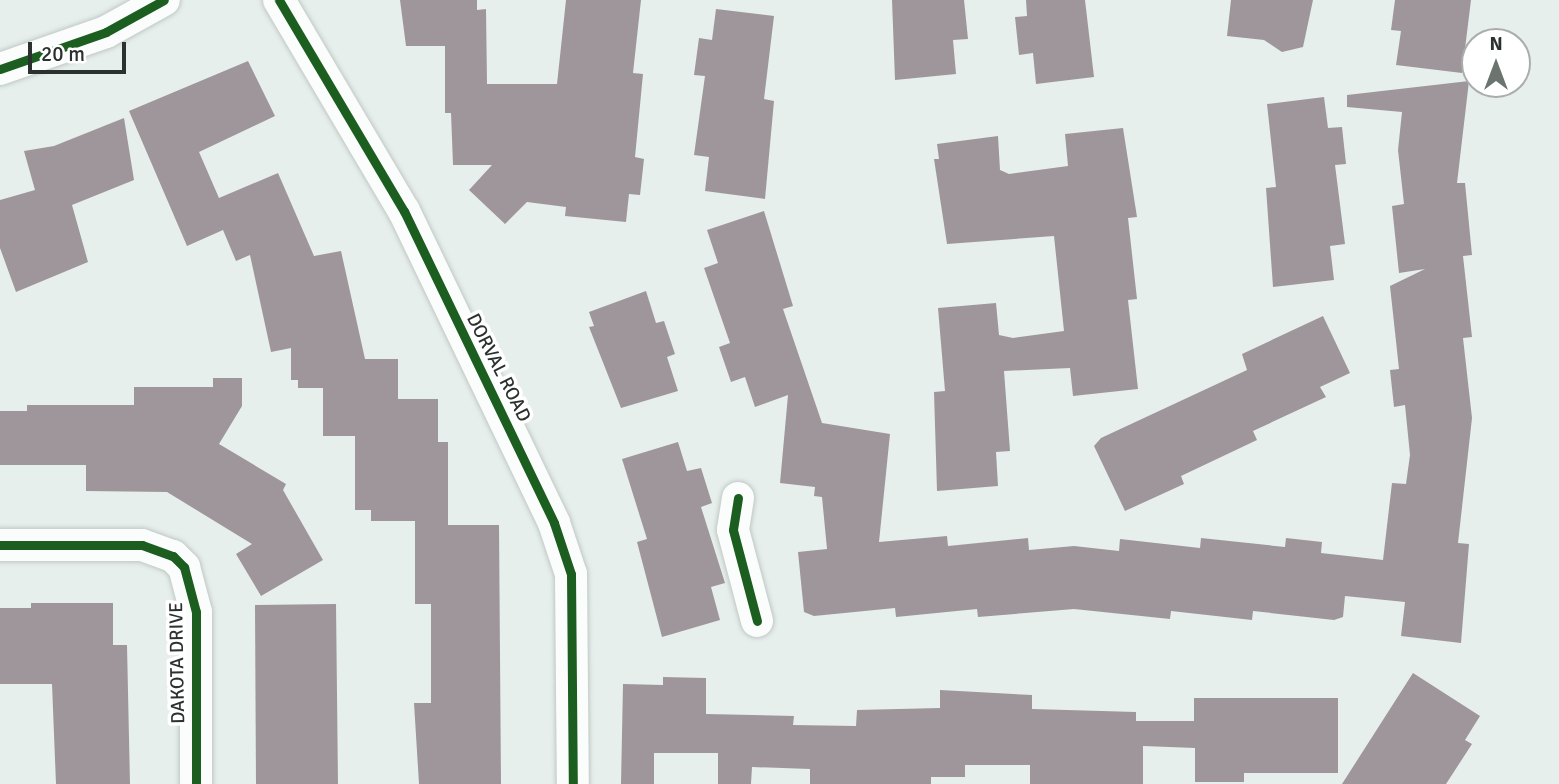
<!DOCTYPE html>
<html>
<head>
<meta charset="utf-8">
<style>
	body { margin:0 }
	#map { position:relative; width:1559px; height:784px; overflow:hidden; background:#e6efeb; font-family:Signika,sans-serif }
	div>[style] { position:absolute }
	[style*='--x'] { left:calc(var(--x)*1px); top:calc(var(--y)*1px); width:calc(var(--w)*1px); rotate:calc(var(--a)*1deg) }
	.building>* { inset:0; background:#9f969c }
	.roads { filter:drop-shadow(0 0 2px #c1c8c5) drop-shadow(0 0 2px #c1c8c5) }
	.minor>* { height:32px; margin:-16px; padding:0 16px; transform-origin:16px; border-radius:16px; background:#fbfdfc }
	.cycleway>* { height:9px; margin:-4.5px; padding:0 4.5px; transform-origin:4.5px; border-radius:4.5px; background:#1b5e20 }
	span { translate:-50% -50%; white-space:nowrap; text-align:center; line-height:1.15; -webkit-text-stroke:7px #fff; paint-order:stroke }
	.street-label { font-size:19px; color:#2b312e }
	.north { position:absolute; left:1461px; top:28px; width:70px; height:70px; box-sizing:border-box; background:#fff; border:2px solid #aaadab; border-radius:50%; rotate:0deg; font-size:19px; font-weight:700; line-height:28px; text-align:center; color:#2b312e }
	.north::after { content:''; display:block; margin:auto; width:24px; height:32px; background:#6c7470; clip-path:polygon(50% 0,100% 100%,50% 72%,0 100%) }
	.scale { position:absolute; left:28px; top:42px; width:98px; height:32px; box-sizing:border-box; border:4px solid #2b312e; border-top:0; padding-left:9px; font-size:21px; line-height:24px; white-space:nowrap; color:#2b312e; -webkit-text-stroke:5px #fff; paint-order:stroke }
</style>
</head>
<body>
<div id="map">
	<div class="building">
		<i style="clip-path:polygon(400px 0,477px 0,477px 10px,486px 9px,487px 84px,557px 84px,566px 0,641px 0,633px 73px,643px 74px,635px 157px,644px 159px,640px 195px,629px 194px,626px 222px,565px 216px,566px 207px,527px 202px,505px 224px,469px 190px,492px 165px,453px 165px,451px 113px,445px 113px,445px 46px,406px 46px)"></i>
		<i style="clip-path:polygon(892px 0,964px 0,968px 39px,953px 40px,956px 74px,895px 80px)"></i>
		<i style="clip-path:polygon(1026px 0,1085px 0,1094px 77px,1036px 84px,1033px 53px,1019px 55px,1015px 17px,1027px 16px)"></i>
		<i style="clip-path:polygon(1231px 0,1313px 0,1303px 47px,1282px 52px,1264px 40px,1227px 36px)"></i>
		<i style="clip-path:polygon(1395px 0,1471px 0,1462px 73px,1396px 65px,1401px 31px,1391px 30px)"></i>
		<i style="clip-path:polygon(716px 9px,774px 16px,764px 99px,774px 101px,765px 199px,705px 191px,709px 157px,694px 155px,705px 76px,694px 75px,699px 38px,712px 40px)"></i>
		<i style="clip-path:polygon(248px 61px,275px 116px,199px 152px,219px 198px,278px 173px,314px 256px,341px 251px,365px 359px,398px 359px,398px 399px,438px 399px,438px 442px,448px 442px,448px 525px,499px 525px,501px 784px,419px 784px,414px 703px,431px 703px,431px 604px,415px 604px,415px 521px,371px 521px,371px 510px,355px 510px,355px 436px,323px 436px,323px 388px,298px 388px,298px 380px,291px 380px,291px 348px,271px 352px,250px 255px,236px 261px,223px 230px,187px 246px,129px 111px)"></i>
		<i style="clip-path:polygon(1469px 81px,1457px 183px,1465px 183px,1472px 255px,1463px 256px,1472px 337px,1463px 338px,1472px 418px,1458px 543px,1469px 544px,1461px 643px,1401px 636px,1405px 602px,1345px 596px,1343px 617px,1334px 620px,1253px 611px,1252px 620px,1171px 611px,1170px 619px,1074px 609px,978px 617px,977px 609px,896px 617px,895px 608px,814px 616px,804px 612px,798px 552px,827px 549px,822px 497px,814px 496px,815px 487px,780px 483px,788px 395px,755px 407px,745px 377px,731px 382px,719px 347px,730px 343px,704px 268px,718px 263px,707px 230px,764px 211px,793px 306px,783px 309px,822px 423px,890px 434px,879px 542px,947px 536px,948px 546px,1028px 538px,1029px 550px,1074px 546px,1119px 551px,1120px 539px,1200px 548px,1201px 538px,1285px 547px,1286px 538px,1322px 542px,1321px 553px,1383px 560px,1392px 483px,1406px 484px,1410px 455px,1405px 405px,1394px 407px,1390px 370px,1399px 369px,1390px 286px,1425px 269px,1399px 273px,1392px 206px,1404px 204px,1398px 150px,1402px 112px,1347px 107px,1347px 95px)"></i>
		<i style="clip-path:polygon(1324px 97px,1328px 128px,1342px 127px,1346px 164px,1335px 165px,1345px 244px,1330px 246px,1334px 280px,1273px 287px,1266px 188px,1276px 187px,1267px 104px)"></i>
		<i style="clip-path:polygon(124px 118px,134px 180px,72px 205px,88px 262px,16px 292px,0 248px,0 200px,35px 190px,24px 151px,54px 146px)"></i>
		<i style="clip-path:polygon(1123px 128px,1137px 217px,1128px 218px,1137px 299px,1128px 300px,1138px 389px,1073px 396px,1070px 368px,1004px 371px,1010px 451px,996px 452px,998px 486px,937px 491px,934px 392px,945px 391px,938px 308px,996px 303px,999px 335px,1013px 338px,1064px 331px,1054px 236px,947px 244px,934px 159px,939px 159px,937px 144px,998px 136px,1000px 170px,1009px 174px,1068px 166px,1065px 134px)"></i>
		<i style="clip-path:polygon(646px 291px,656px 323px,664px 321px,675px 354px,667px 357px,678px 391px,621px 408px,589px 327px,594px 326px,589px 312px)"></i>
		<i style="clip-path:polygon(1323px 316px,1350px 373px,1320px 387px,1326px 397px,1253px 431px,1257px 440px,1181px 476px,1184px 484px,1125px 511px,1094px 446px,1101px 438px,1247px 370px,1242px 354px)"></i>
		<i style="clip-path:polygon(213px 378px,242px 378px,242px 406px,219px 444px,286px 484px,283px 490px,323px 560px,261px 596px,236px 554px,252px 544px,167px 492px,86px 491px,86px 465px,0 465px,0 411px,27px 411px,27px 405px,134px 405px,134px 387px,213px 387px)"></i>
		<i style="clip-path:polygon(678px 442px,687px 471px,701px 468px,712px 503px,701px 507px,725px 583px,711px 587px,720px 620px,662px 637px,637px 542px,647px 539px,622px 459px)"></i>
		<i style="clip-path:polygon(31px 603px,113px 603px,113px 645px,127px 645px,130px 784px,56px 784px,52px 684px,0 684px,0 608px,31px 608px)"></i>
		<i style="clip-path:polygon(336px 604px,338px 784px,256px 784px,255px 605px)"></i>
		<i style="clip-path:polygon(1413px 673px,1480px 716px,1465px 740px,1472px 744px,1446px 784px,1342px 784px)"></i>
		<i style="clip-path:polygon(663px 677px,706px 678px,706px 714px,794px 716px,793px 725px,856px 726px,857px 710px,940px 708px,940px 690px,1032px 695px,1032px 709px,1136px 712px,1136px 721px,1194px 721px,1194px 698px,1338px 698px,1338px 773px,1244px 773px,1244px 782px,1195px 782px,1195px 748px,1143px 746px,1143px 784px,1030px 784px,1030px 765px,965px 765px,965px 777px,931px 777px,931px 784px,810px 784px,810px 769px,752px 767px,751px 784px,718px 784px,718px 753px,654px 753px,654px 784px,621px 784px,623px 684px,663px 685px)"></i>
	</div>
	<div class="roads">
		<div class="minor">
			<i style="--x:279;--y:0;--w:245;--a:59.4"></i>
			<i style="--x:404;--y:211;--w:346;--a:64.3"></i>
			<i style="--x:554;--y:523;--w:54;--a:71.6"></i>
			<i style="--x:571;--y:574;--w:210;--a:89.5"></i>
			<i style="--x:0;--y:69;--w:112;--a:-19.2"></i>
			<i style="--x:106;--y:32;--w:66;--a:-28.9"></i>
			<i style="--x:738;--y:498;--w:32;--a:99"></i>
			<i style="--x:733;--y:530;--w:94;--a:75.2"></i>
			<i style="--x:0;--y:545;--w:142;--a:0"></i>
			<i style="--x:142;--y:545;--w:33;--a:20"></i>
			<i style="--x:173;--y:556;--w:16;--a:45"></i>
			<i style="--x:184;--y:567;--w:47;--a:75.1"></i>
			<i style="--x:196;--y:612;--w:172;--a:90"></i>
		</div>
	</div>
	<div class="cycleway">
		<i style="--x:279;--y:0;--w:245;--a:59.4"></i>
		<i style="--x:404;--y:211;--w:346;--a:64.3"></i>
		<i style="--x:554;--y:523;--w:54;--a:71.6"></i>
		<i style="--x:571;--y:574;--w:210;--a:89.5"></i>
		<i style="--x:0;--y:69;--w:112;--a:-19.2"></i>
		<i style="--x:106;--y:32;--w:66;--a:-28.9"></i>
		<i style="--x:738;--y:498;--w:32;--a:99"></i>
		<i style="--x:733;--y:530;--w:94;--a:75.2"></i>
		<i style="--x:0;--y:545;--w:142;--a:0"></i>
		<i style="--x:142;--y:545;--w:33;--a:20"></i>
		<i style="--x:173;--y:556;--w:16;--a:45"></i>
		<i style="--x:184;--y:567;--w:47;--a:75.1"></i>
		<i style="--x:196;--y:612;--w:172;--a:90"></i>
	</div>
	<div class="street-label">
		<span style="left:498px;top:368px;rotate:63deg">DORVAL ROAD</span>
		<span style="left:178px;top:663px;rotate:-91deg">DAKOTA DRIVE</span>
	</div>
	<div class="north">N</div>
	<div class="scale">20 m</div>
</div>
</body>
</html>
